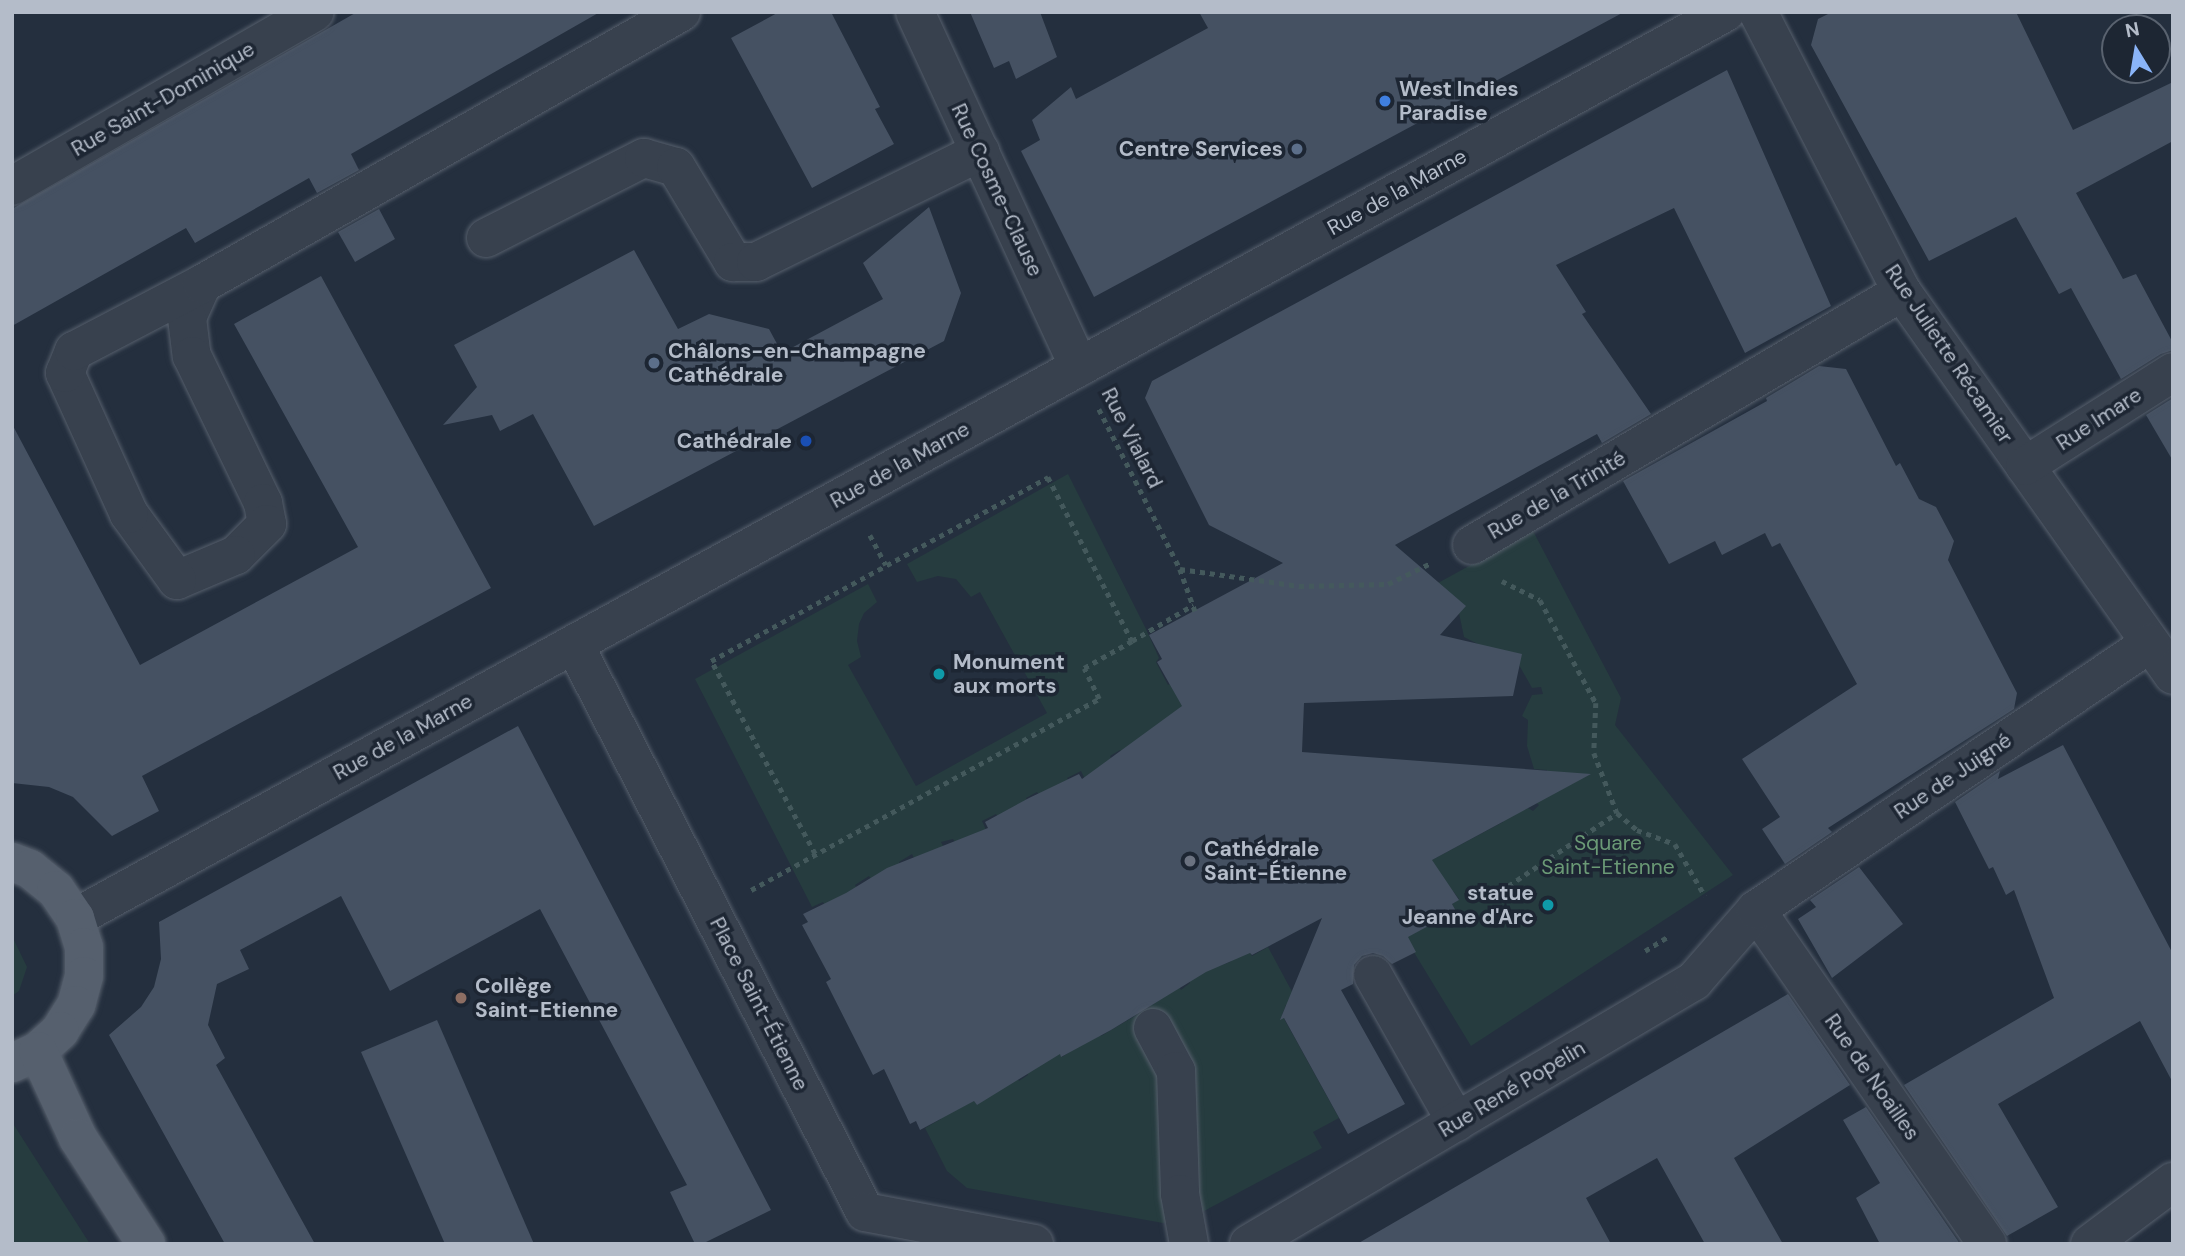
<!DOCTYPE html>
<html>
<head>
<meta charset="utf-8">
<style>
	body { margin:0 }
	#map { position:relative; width:2185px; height:1256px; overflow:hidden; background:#242f3e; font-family:"DM Sans",sans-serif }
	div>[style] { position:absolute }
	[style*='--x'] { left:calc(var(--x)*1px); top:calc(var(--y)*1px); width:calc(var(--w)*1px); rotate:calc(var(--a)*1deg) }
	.green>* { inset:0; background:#263c3f }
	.building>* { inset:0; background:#455162 }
	.path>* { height:4.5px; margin-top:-2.25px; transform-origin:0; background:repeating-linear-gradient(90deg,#44595c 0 5px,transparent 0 10px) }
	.roads { filter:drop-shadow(0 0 2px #565f6c) drop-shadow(0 0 2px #565f6c) }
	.minor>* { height:38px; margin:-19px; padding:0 19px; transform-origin:19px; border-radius:19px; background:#38414e }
	.major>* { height:38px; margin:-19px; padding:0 19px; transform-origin:19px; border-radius:19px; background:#56606e }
	.dots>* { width:19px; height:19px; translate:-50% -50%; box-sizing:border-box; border:4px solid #1d2633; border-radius:50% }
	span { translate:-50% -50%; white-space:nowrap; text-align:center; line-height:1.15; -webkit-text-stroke:7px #1d2633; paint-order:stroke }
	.poi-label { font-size:21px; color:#b4bcc9; font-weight:700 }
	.left { translate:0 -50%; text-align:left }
	.right { translate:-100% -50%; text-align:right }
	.street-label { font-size:21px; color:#b4bcc9 }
	.park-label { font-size:21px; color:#6b9a76 }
	.frame { position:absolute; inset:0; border:14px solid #b4bcc9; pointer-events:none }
	.north { position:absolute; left:2101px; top:14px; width:70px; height:70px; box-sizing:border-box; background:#1d2633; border:2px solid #59626f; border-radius:50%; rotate:349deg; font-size:19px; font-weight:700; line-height:28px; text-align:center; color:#b4bcc9 }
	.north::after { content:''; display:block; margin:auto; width:24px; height:32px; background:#8ab4f8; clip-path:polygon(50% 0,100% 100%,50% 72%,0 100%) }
</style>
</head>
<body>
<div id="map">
	<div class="green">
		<i style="clip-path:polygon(1068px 474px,1146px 629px,1159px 658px,1156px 662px,1168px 685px,1172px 683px,1184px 705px,1128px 763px,1120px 750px,1110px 756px,1116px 768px,1088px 785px,1081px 771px,1067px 778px,1075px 791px,1046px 806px,1037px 792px,1026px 798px,1033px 814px,1004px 829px,996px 814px,982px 821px,989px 836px,961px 852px,953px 839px,941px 842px,949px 857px,921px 872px,912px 854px,899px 862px,907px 880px,880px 894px,869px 876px,855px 885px,865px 902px,833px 919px,823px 902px,812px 907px,695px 679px,868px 584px,877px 602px,864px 613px,859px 624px,857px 641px,861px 657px,848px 665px,916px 786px,1047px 713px,980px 592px,971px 597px,956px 579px,938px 576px,917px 582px,907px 564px)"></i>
		<i style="clip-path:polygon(1533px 531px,1621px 698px,1615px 725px,1733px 875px,1471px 1046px,1415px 954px,1405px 931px,1444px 909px,1448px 915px,1456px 911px,1452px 904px,1459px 899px,1453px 891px,1446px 896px,1428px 862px,1503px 822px,1503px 818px,1525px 806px,1533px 811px,1539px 805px,1533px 800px,1547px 777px,1547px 770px,1534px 769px,1527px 746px,1528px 720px,1522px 716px,1532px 695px,1543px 694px,1541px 687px,1532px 688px,1519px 665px,1464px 637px,1459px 613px,1427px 589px)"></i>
		<i style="clip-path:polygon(12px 936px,27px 967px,19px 991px,12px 996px)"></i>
		<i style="clip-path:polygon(1246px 947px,1252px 956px,1268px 947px,1296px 999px,1286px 1005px,1282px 1015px,1339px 1118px,1313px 1132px,1322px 1148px,1189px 1219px,1163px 1223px,967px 1188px,947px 1171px,925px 1128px,941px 1119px,931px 1101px,964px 1083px,977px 1105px,1007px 1060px,1019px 1081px,1028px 1075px,1018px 1054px,1050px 1036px,1062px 1057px,1071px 1051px,1089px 1015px,1101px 1036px,1150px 1007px,1139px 988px,1170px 971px,1181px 990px,1190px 983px,1181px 966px,1219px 966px,1230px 962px)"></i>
		<i style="clip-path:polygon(12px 1122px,90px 1244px,12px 1244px)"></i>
	</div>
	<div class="building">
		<i style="clip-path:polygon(357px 12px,600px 12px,351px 154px,359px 170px,317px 193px,309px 178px,195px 243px,186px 228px,12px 326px,12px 209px)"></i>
		<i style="clip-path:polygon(779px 12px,831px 12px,880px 107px,875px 109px,894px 144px,812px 188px,731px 38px)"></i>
		<i style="clip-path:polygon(970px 12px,1040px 12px,1057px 57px,1016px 79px,1009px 61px,994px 68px)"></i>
		<i style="clip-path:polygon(1199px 12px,1624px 12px,1094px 297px,1021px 151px,1040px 140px,1032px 120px,1071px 87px,1076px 99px,1208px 28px)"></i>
		<i style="clip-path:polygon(1832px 12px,2016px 12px,2073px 130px,2173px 82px,2173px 141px,2076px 193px,2123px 279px,2136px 274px,2173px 343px,2173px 350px,2161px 354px,2121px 379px,2071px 288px,2059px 294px,2016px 217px,1929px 261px,1811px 45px,1818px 19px)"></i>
		<i style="clip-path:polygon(1727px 70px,1831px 306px,1745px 353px,1674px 208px,1556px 265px,1586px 312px,1582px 314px,1651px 414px,1602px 443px,1597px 434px,1395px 545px,1466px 606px,1440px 635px,1522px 654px,1513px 696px,1304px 703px,1302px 752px,1591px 774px,1432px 860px,1459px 900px,1452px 904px,1456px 911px,1408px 937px,1416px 952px,1392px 964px,1383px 956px,1373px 953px,1362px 956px,1354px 965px,1353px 984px,1341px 990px,1405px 1104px,1348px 1134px,1284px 1018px,1280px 1020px,1322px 918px,1252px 955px,1250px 953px,1206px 972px,1111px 1030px,1061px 1057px,1060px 1054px,977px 1105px,974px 1101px,920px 1130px,916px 1121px,910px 1124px,884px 1069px,873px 1075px,826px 982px,831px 979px,802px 925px,808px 922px,803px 914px,846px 893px,887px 868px,988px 828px,985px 822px,1029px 798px,1079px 774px,1082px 779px,1182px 706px,1157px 662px,1162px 659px,1149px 635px,1283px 563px,1209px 525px,1145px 398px,1152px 381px)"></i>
		<i style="clip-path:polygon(929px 207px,961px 293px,944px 341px,594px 526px,533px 414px,500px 431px,492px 415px,443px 425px,477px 387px,454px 345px,634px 250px,678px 329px,709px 314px,769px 329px,782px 353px,883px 299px,863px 263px)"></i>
		<i style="clip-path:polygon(379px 209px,395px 239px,355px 262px,338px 232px)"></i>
		<i style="clip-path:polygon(321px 276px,491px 588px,142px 776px,159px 811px,112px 836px,73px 797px,49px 787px,12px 783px,12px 424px,140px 665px,358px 547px,234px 324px)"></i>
		<i style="clip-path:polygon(1819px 366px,1846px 369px,1896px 466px,1900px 463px,1919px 499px,1936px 507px,1954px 541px,1948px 560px,2017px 693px,2014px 709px,1828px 828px,1832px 832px,1785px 864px,1762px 829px,1780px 817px,1742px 759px,1857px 684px,1780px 543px,1772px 547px,1765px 533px,1722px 555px,1715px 541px,1669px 564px,1623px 481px,1767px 401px,1766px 398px)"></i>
		<i style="clip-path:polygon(2173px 398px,2173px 461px,2146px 415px)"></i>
		<i style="clip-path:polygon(518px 726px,771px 1210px,702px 1244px,695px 1244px,670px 1192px,687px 1185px,540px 909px,390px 991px,341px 896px,240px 950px,249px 969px,217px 984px,208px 1025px,225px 1058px,216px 1065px,315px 1244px,225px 1244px,109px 1035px,141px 1007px,154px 987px,161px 959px,159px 922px)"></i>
		<i style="clip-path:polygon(2063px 745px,2173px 954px,2173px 1083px,2140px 1021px,1998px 1104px,2058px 1207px,2007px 1236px,1904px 1085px,2054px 998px,2014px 890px,2006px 895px,1993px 867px,1989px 869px,1955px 802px,2000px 771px,1998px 779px)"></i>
		<i style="clip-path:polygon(1859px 867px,1903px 924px,1832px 978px,1798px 919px,1816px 907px,1810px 900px)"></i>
		<i style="clip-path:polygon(1788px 994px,1850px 1085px,1734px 1158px,1783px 1244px,1705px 1244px,1657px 1158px,1586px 1198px,1611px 1244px,1357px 1244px)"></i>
		<i style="clip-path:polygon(437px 1020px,534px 1244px,445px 1244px,361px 1052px)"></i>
		<i style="clip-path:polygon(1866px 1107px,1960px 1244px,1880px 1244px,1856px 1198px,1880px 1183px,1843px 1120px)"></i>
	</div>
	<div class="path">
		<i style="--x:1099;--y:409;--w:179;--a:63.1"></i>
		<i style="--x:1180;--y:569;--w:45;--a:70.3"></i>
		<i style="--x:870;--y:535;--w:34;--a:62"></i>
		<i style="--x:1180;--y:569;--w:120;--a:8.1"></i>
		<i style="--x:1299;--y:586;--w:89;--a:-1.3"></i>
		<i style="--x:1388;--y:584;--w:46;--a:-26"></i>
		<i style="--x:1502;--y:581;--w:42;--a:26.6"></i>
		<i style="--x:1540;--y:600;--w:117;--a:61.5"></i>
		<i style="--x:1596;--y:703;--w:50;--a:92.3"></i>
		<i style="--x:1594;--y:753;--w:64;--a:69"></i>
		<i style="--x:1617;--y:813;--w:26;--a:40"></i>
		<i style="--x:1637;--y:830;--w:40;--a:20.2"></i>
		<i style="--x:1675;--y:844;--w:60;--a:60"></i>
		<i style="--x:815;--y:854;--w:219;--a:-118.3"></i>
		<i style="--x:711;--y:661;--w:384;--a:-28.6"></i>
		<i style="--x:1048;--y:477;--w:184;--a:62.9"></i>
		<i style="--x:1132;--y:641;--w:71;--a:-30.5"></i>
		<i style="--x:1508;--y:886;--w:131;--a:-33.8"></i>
		<i style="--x:751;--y:890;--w:397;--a:-28.8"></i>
		<i style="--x:1099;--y:699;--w:34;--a:-116"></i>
		<i style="--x:1084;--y:668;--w:55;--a:-29.4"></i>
		<i style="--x:1645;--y:951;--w:26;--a:-32"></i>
	</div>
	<div class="roads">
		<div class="minor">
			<i style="--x:915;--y:12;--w:391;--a:65.2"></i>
			<i style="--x:1758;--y:12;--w:315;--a:62.8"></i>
			<i style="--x:1902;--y:292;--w:469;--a:54.7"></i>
			<i style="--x:12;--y:186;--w:349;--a:-29.9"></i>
			<i style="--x:486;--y:238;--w:177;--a:-26.9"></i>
			<i style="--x:644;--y:158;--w:33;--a:16"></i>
			<i style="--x:676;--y:167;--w:111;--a:59"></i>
			<i style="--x:733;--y:262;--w:23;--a:0"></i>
			<i style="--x:756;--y:262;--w:250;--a:-26.2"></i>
			<i style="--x:202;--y:284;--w:37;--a:114"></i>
			<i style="--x:187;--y:318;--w:38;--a:83"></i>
			<i style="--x:192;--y:356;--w:163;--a:64.2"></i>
			<i style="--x:263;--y:503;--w:21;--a:79"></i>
			<i style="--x:267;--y:524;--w:44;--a:135"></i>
			<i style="--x:236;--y:555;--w:64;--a:157"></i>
			<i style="--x:177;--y:580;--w:82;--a:-126"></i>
			<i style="--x:129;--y:514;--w:155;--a:-114.4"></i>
			<i style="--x:65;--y:373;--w:24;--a:-68"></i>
			<i style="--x:74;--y:351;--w:144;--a:-27.6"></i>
			<i style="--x:202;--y:284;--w:551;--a:-29.59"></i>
			<i style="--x:2025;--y:466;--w:175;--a:-32.4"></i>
			<i style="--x:1472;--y:545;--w:499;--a:-30.5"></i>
			<i style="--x:574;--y:644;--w:638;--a:62.87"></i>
			<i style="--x:865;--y:1212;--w:172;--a:10.7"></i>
			<i style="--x:1756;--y:910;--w:406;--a:55.3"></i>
			<i style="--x:75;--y:918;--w:1883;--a:-28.76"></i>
			<i style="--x:1373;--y:975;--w:169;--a:60.5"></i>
			<i style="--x:1153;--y:1028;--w:49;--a:61.9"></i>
			<i style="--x:1176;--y:1071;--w:123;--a:88.1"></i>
			<i style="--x:1180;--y:1194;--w:51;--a:79.8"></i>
			<i style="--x:1249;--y:1244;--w:517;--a:-30.58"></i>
			<i style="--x:1694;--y:981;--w:94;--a:-48.9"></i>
			<i style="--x:1756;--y:910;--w:476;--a:-34.1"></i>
			<i style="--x:2090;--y:1244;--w:104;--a:-36.8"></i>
		</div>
		<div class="major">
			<i style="--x:12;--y:862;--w:19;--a:21"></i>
			<i style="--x:30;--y:869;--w:33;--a:39"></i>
			<i style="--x:56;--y:890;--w:34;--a:56"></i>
			<i style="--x:75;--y:918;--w:30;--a:73"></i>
			<i style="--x:84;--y:947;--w:29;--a:90"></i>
			<i style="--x:84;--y:976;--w:30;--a:105"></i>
			<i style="--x:76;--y:1005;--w:31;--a:122"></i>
			<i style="--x:60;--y:1031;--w:30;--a:138"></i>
			<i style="--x:38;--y:1051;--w:29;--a:155"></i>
			<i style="--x:38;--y:1051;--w:96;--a:65.3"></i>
			<i style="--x:78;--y:1138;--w:126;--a:57.3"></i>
		</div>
	</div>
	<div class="dots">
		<i style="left:1385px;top:101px;background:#3f7fe0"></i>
		<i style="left:1297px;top:149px;background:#5c6f8a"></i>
		<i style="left:654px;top:363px;background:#5c6f8a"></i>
		<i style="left:806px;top:441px;background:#1a4fb4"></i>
		<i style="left:939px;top:674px;background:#0f9aa8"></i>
		<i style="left:1190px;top:861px;background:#6b7280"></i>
		<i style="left:1548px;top:905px;background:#0f9aa8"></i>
		<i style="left:461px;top:998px;background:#8d6e63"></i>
	</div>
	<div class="poi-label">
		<span class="left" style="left:1399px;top:101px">West Indies<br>Paradise</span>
		<span class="right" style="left:1283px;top:149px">Centre Services</span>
		<span class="left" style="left:668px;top:363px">Châlons-en-Champagne<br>Cathédrale</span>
		<span class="right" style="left:792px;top:441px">Cathédrale</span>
		<span class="left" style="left:953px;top:674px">Monument<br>aux morts</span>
		<span class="left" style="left:1204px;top:861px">Cathédrale<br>Saint-Étienne</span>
		<span class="right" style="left:1534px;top:905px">statue<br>Jeanne d'Arc</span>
		<span class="left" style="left:475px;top:998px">Collège<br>Saint-Etienne</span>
	</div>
	<div class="street-label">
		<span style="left:163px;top:99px;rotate:-30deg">Rue Saint-Dominique</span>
		<span style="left:997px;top:190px;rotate:65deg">Rue Cosme-Clause</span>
		<span style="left:1397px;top:192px;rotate:-29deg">Rue de la Marne</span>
		<span style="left:1949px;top:354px;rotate:56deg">Rue Juliette Récamier</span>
		<span style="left:2099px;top:419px;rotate:-33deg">Rue Imare</span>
		<span style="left:1132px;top:438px;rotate:63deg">Rue Vialard</span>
		<span style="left:900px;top:465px;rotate:-29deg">Rue de la Marne</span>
		<span style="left:1557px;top:495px;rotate:-30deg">Rue de la Trinité</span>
		<span style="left:403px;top:737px;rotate:-29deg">Rue de la Marne</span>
		<span style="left:1953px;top:776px;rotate:-34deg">Rue de Juigné</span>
		<span style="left:759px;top:1004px;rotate:63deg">Place Saint-Étienne</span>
		<span style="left:1872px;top:1077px;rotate:55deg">Rue de Noailles</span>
		<span style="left:1512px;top:1089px;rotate:-31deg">Rue René Popelin</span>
	</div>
	<div class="park-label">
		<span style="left:1608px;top:855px">Square<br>Saint-Etienne</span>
	</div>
	<div class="frame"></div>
	<div class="north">N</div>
</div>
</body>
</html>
